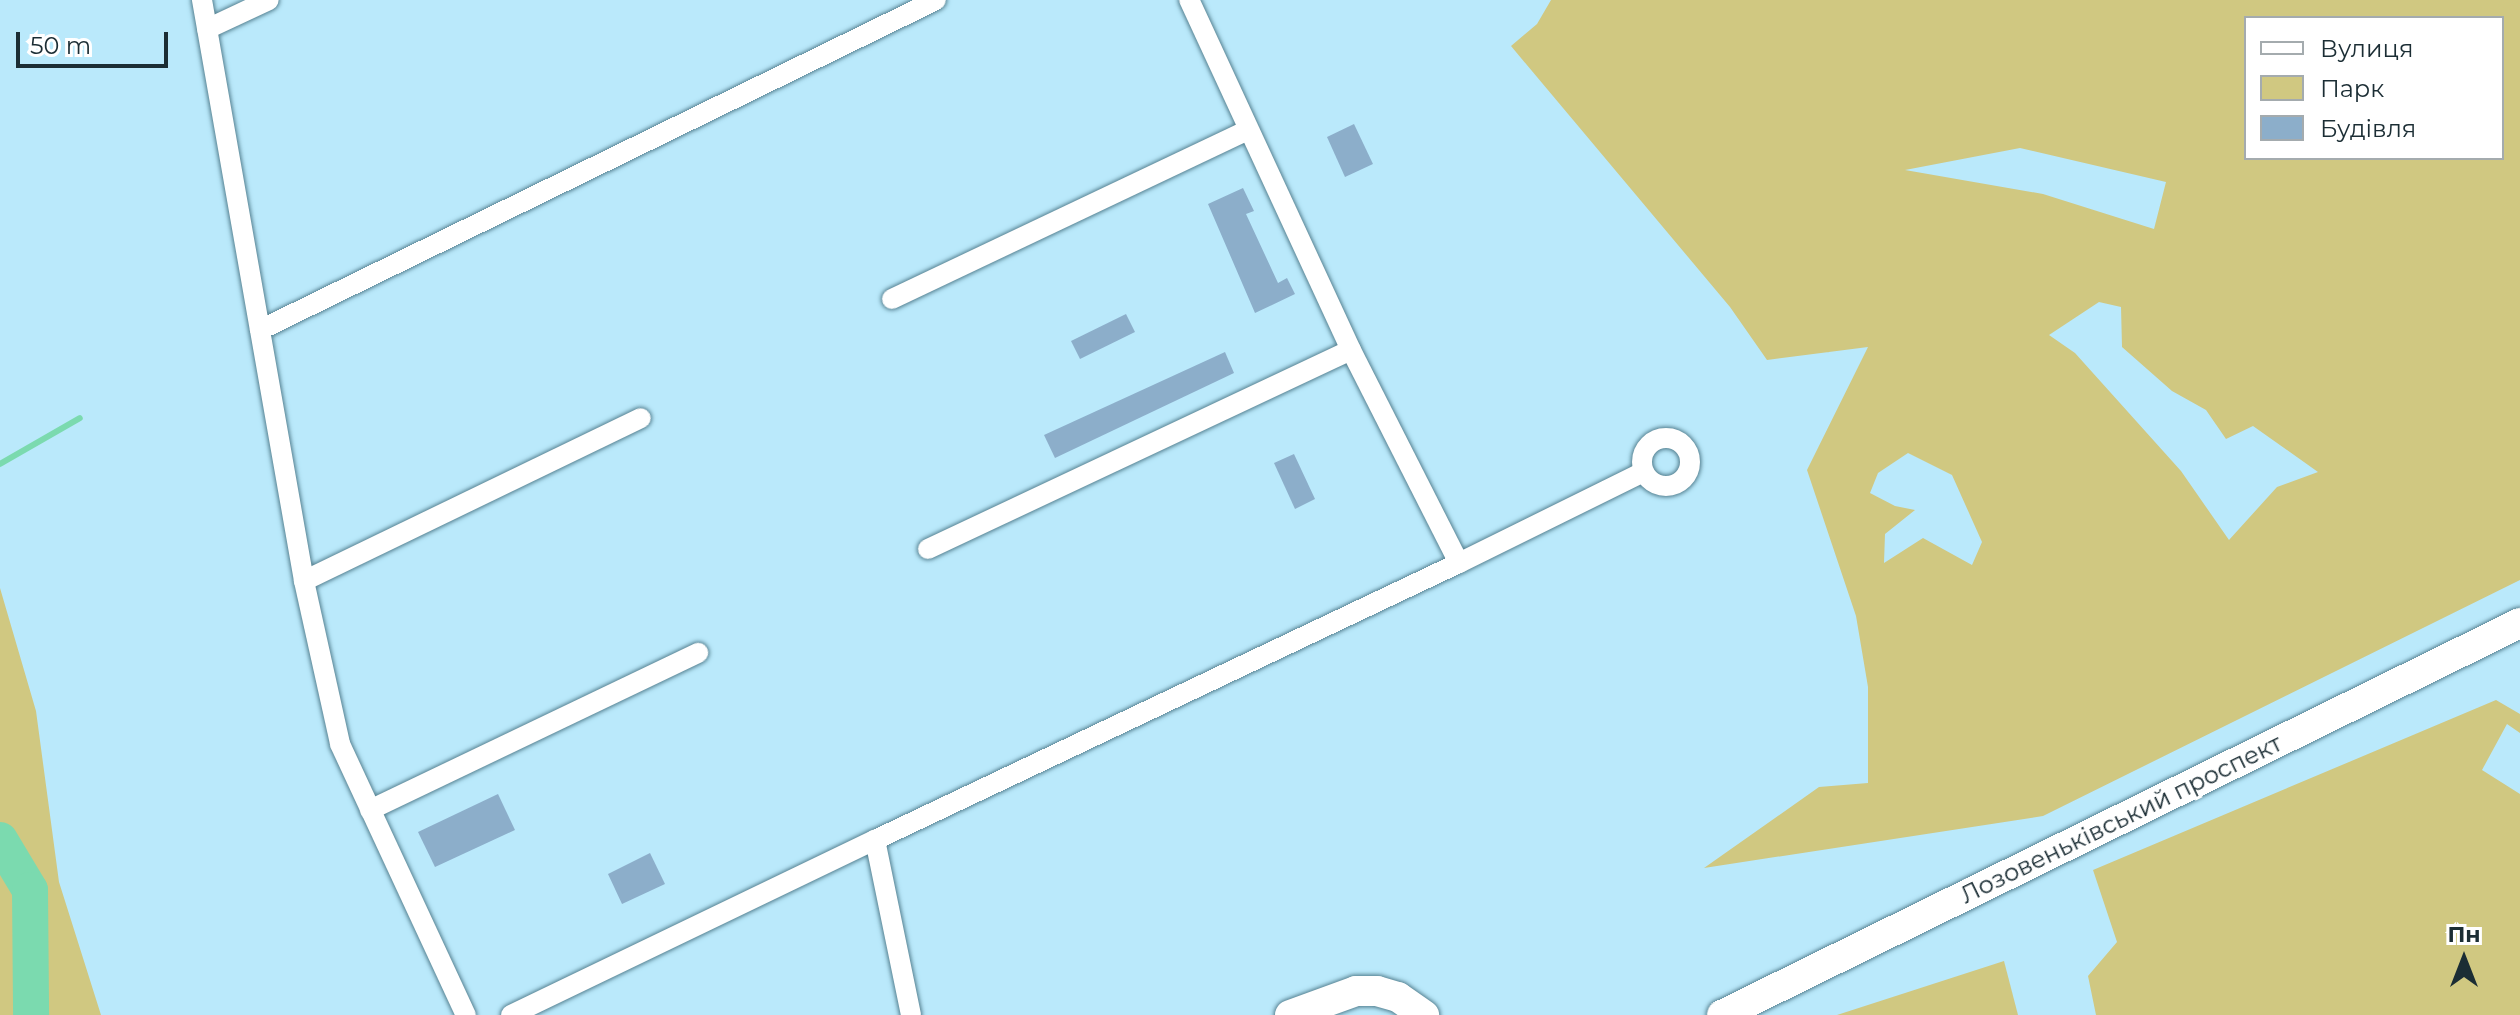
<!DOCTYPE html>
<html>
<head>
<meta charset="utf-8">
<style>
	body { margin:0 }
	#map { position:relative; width:2520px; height:1015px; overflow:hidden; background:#bae9fb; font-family:Montserrat,sans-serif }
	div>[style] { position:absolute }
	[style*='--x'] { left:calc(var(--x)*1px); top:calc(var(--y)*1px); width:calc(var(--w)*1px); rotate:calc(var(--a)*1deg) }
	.green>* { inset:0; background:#d0c881 }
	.stream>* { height:6px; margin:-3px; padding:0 3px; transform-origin:3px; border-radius:3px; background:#7bdaaf }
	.river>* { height:36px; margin:-18px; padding:0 18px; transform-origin:18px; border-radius:18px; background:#7bdaaf }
	.building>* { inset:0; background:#8caeca }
	.roads { filter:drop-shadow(0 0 2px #568292) drop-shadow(0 0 2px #568292) }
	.minor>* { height:20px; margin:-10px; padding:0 10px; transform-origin:10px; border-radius:10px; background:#fff }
	.minor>.ring { margin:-10px; padding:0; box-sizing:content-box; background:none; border:20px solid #fff; border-radius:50% }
	.highway>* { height:30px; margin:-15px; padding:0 15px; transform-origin:15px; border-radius:15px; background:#fff }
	span { translate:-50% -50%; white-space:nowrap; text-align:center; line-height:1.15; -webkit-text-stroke:6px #fff; paint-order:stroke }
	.street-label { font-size:24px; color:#1b2d34 }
	.legend { position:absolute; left:2244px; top:16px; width:260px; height:144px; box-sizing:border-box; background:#fff; border:2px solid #a4abae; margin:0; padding:10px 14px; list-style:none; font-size:24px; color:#1b2d34 }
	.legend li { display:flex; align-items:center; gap:16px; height:40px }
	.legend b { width:40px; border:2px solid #a4abae }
	.north { position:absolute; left:2424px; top:919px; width:80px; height:80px; -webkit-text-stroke:6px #fff; paint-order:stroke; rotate:0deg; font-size:22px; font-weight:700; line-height:32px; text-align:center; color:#1b2d34 }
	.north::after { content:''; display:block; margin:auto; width:28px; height:36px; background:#1b2d34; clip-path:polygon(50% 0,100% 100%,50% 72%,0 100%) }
	.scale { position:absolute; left:16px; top:32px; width:152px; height:36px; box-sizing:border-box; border:4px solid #1b2d34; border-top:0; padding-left:10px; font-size:24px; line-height:28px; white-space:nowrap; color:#1b2d34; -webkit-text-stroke:6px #fff; paint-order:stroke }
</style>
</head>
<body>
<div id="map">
	<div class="green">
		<i style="clip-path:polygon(evenodd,1551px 0,2520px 0,2520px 580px,2043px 816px,1704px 868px,1819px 787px,1868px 783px,1868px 687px,1856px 616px,1807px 470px,1868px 347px,1767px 360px,1730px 307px,1511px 46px,1537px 24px,1551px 0,2246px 18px,2502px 18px,2502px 158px,2246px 158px,2246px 18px,1551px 0,2020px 148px,2166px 182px,2154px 229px,2043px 194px,1905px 170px,2020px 148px,1551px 0,2099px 302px,2121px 307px,2122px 347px,2172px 391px,2206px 410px,2226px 439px,2253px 426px,2318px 472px,2277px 487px,2229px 540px,2181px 471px,2075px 353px,2049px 335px,2099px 302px,1551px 0,1908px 453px,1952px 475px,1982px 542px,1972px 565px,1923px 538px,1884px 563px,1885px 534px,1915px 510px,1895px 506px,1870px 493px,1878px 473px,1908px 453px)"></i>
		<i style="clip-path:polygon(0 588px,36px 711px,59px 882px,101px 1015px,0 1015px)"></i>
		<i style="clip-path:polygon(2496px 700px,2520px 714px,2520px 733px,2507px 724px,2482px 770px,2520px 794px,2520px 1015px,2096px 1015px,2088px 976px,2117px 942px,2093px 870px)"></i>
		<i style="clip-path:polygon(2004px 961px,2018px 1015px,1837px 1015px)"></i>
	</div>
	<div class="stream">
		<i style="--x:0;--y:464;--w:92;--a:-29.9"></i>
	</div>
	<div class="river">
		<i style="--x:0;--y:840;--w:58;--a:59"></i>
		<i style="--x:30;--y:890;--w:125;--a:89.5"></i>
	</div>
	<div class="building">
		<i style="clip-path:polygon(1354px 124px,1373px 164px,1345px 177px,1327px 137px)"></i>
		<i style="clip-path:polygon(1243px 188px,1254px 211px,1246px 214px,1278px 283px,1287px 278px,1295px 294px,1255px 313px,1208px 204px)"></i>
		<i style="clip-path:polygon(1126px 314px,1135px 332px,1080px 359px,1071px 341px)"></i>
		<i style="clip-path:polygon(1225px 352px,1234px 373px,1055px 458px,1044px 435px)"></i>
		<i style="clip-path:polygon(1294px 454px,1315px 499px,1295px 509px,1274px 463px)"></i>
		<i style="clip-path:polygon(498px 794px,515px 830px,435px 867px,418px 832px)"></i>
		<i style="clip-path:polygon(650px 853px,665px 884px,622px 904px,608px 874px)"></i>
	</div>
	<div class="roads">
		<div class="minor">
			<i style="--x:202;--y:0;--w:590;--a:80.04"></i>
			<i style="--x:304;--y:581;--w:167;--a:77.5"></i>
			<i style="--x:340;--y:744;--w:299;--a:65.1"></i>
			<i style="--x:207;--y:29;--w:68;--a:-25.1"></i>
			<i style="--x:892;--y:299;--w:394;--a:-25.4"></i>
			<i style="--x:260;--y:330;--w:752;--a:-26.02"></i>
			<i class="ring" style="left:1642px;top:438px;width:28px;height:28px"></i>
			<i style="--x:928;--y:549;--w:467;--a:-25.2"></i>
			<i style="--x:1459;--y:563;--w:205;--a:-26.3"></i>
			<i style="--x:304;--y:581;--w:374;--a:-25.8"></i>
			<i style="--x:370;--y:810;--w:364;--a:-25.6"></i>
			<i style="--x:511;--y:1015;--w:404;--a:-25.7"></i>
			<i style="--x:911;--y:1015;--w:179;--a:-101.6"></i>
			<i style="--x:875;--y:840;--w:646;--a:-25.38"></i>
			<i style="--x:1459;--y:563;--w:239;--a:-116.9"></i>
			<i style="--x:1351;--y:350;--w:386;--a:-114.8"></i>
		</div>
		<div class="highway">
			<i style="--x:1290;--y:1015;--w:70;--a:-20"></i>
			<i style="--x:1356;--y:991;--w:21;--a:0"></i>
			<i style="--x:1377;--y:991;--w:22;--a:16"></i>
			<i style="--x:1398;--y:997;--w:32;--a:35"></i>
			<i style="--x:1722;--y:1015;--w:889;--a:-26.16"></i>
		</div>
	</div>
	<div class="street-label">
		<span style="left:2121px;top:819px;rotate:-26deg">Лозовеньківський проспект</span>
	</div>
	<ul class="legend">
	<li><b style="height:10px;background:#fff"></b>Вулиця</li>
	<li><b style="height:22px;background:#d0c881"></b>Парк</li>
	<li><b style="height:22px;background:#8caeca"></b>Будівля</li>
	</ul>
	<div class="north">Пн</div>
	<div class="scale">50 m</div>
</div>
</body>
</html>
